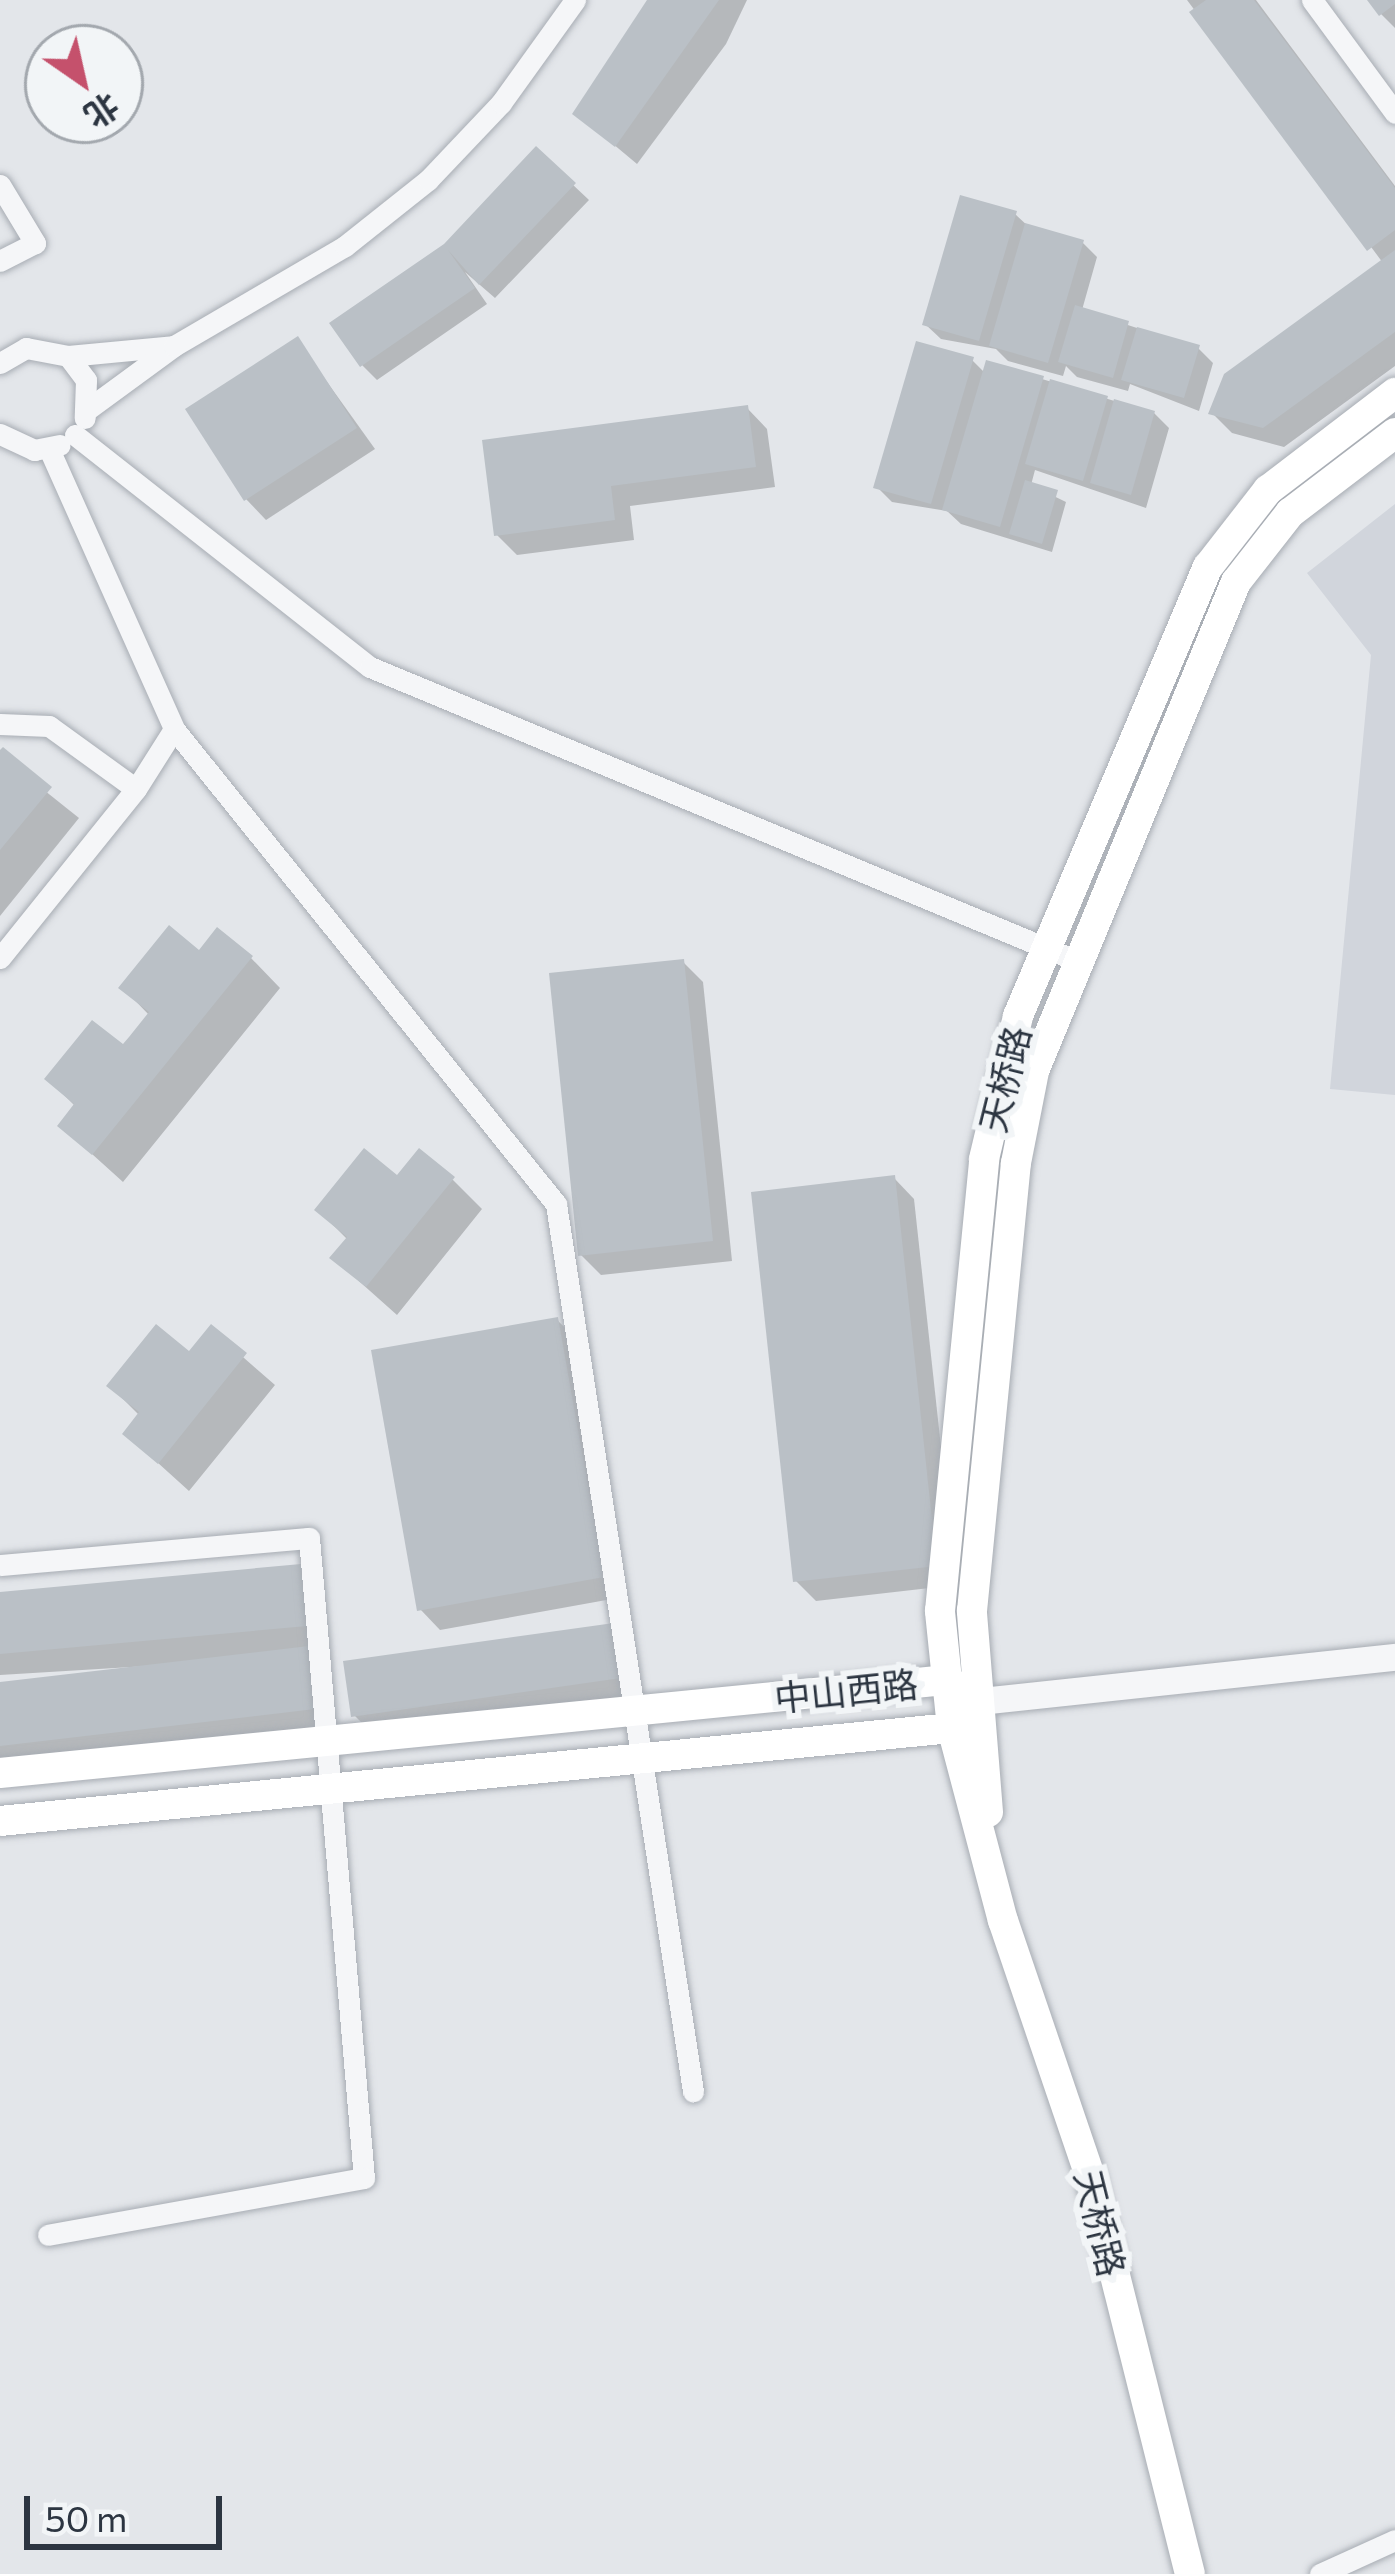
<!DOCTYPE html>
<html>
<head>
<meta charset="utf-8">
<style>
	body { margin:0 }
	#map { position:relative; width:1395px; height:2574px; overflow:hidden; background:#e3e6ea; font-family:Commissioner,"Noto Sans SC",sans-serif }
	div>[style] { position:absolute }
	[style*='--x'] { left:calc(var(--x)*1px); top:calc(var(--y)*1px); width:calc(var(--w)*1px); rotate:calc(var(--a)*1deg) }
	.built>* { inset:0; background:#d1d5dc }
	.shadow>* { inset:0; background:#0003 }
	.building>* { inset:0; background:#bac0c6 }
	.roads { filter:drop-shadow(0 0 3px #a8adb4) drop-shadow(0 0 3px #a8adb4) }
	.minor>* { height:21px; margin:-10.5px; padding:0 10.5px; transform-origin:10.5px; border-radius:10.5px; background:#f5f6f8 }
	.tertiary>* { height:27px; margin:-13.5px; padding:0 13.5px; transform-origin:13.5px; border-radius:13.5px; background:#f5f6f8 }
	.secondary>* { height:30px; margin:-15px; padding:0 15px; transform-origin:15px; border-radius:15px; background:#fff }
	span { translate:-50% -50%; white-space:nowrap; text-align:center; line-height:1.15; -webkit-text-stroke:12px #f2f5f7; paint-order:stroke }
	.street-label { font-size:36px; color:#2c3541 }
	.north { position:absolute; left:24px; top:24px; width:120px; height:120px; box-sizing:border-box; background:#f2f5f7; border:3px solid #a3a8ae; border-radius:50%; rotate:146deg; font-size:33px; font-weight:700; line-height:48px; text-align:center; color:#2c3541 }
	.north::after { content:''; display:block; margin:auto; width:42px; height:54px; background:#c5516c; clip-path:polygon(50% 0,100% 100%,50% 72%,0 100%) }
	.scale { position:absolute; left:24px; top:2496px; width:198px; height:54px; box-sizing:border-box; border:6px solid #2c3541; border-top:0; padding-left:15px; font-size:36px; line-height:42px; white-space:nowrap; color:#2c3541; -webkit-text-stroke:9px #f2f5f7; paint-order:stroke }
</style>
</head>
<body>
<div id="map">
	<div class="built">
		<i style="clip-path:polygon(1395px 504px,1395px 1095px,1330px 1089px,1371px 655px,1307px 573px)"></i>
	</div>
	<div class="shadow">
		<i style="clip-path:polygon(650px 0,747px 0,726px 44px,637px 164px,576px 113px)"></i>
		<i style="clip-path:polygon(1187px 0,1256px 0,1395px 186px,1395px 366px,1284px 447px,1232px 433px,1212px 413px,1383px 263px)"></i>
		<i style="clip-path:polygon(1371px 0,1395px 0,1395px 28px,1381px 14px)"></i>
		<i style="clip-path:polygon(536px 150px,589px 200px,495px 298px,465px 272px,487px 304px,377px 380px,362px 365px,446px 246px)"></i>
		<i style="clip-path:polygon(1015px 214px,1029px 227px,1082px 242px,1097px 257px,1082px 310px,1198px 348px,1213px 363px,1199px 411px,1130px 384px,1128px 391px,1077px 377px,1066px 366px,1063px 376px,1008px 361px,996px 349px,941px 339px,925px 324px)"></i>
		<i style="clip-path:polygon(297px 340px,375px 449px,266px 520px,246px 499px)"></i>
		<i style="clip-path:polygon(972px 360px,985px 373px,1042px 379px,1154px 413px,1169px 428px,1146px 508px,1035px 470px,1031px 485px,1066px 502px,1052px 552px,961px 524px,947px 511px,892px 502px,877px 487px)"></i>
		<i style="clip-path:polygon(747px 408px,767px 429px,775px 487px,630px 506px,634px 540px,517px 555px,497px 535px)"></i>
		<i style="clip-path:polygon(0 755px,79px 818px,0 916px)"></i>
		<i style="clip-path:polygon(200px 954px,251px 958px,280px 988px,123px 1182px,61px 1126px,76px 1107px,48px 1079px,123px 1048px,150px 1016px,122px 987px)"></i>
		<i style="clip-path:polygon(683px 962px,703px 982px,732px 1261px,601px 1275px,581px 1255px)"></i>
		<i style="clip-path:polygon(894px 1178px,914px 1199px,956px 1585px,816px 1601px,796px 1581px)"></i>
		<i style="clip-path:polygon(398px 1179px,453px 1180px,482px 1209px,397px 1315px,333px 1258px,348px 1240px,318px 1210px)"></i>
		<i style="clip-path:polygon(557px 1320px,578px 1340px,623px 1597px,440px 1630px,420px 1609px)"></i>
		<i style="clip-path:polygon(211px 1329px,275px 1385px,189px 1491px,126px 1434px,140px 1416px,110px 1386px,190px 1355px)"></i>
		<i style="clip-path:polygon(320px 1588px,334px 1728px,0 1760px,0 1685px,181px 1664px,0 1675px,0 1595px)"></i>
		<i style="clip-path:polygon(613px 1626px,640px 1697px,374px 1735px,354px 1715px)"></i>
	</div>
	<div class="building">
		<i style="clip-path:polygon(647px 0,719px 0,615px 147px,572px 114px)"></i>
		<i style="clip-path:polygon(1206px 0,1254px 0,1395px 188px,1395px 230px,1367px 251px,1189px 12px)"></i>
		<i style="clip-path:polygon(1367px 0,1395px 0,1395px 4px,1379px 16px)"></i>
		<i style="clip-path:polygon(536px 146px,576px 183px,479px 285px,448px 250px,475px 288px,360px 367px,329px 323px,444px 244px)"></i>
		<i style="clip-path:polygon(960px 195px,1017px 211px,979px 341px,922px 325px)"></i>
		<i style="clip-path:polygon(1025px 223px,1084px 240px,1048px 363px,989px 346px)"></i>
		<i style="clip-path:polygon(1395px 250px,1395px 332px,1263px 428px,1208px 414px,1224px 374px)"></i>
		<i style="clip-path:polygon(1075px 305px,1129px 321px,1113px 378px,1058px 362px)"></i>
		<i style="clip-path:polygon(1137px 327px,1200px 345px,1184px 398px,1121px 380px)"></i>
		<i style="clip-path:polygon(298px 336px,357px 428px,244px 501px,185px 409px)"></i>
		<i style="clip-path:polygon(916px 341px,974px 357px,931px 504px,873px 488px)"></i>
		<i style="clip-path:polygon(986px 360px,1044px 376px,1000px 527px,942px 510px)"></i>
		<i style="clip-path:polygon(1050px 379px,1108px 396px,1083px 481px,1025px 464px)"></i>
		<i style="clip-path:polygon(1114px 399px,1155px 411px,1131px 495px,1090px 483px)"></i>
		<i style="clip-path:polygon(748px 405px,756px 467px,611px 486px,615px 520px,494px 536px,482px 440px)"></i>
		<i style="clip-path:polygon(1025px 480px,1058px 490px,1042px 544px,1009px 534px)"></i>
		<i style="clip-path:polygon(3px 747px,52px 787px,0 850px,0 750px)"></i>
		<i style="clip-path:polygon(169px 925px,199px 950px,217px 927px,253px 956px,92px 1155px,57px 1126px,74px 1104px,44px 1079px,92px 1020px,123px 1044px,129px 1037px,149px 1012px,118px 988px)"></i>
		<i style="clip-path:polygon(684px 959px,713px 1241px,578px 1256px,549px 973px)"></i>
		<i style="clip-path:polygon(364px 1148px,397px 1175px,419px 1148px,455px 1177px,366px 1287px,329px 1258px,347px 1237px,314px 1210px)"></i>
		<i style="clip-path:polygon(895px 1175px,937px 1566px,793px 1582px,751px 1192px)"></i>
		<i style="clip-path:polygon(558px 1317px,604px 1577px,417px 1611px,371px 1350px)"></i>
		<i style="clip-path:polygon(156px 1324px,189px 1351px,211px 1324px,247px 1353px,158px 1464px,122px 1434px,139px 1412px,106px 1386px)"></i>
		<i style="clip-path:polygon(301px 1564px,307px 1626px,0 1654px,0 1592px)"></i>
		<i style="clip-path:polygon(614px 1623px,621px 1678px,351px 1717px,343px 1661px)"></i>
		<i style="clip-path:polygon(309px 1646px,315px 1709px,0 1746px,0 1682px)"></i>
	</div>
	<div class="roads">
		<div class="minor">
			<i style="--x:1312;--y:0;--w:140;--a:53.7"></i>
			<i style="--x:0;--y:185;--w:68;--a:58.9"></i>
			<i style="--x:35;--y:243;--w:39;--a:153"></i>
			<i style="--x:68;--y:356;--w:105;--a:-5.4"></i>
			<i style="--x:0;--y:363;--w:30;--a:-30"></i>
			<i style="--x:26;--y:348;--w:43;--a:10.8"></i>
			<i style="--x:68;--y:356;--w:30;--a:53"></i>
			<i style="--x:86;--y:380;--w:38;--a:92"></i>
			<i style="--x:88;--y:409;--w:107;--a:-36.2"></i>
			<i style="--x:174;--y:346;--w:198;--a:-30.3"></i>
			<i style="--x:345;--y:246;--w:106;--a:-38.5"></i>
			<i style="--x:428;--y:180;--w:106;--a:-46.5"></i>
			<i style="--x:501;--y:103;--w:127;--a:-54.3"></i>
			<i style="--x:0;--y:434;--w:38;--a:25"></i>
			<i style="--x:34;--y:450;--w:26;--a:-11"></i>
			<i style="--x:75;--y:435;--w:375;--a:38.2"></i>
			<i style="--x:370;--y:667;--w:763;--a:22.57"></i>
			<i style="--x:49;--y:449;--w:307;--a:65.9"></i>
			<i style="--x:174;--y:729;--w:610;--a:51.19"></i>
			<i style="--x:556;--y:1204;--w:898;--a:81.22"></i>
			<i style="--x:0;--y:724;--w:49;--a:2.3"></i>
			<i style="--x:49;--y:726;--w:107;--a:35.9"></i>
			<i style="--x:0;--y:958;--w:217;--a:-51.2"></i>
			<i style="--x:136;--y:789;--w:71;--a:-57.7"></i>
			<i style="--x:0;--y:1565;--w:310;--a:-5"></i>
			<i style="--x:309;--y:1538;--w:642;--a:85.09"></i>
			<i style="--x:364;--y:2178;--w:321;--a:169.8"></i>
			<i style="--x:1320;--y:2574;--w:82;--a:-24.4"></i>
		</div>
		<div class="tertiary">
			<i style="--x:981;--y:1701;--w:416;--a:-6.1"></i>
		</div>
		<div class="secondary">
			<i style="--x:0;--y:1773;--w:952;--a:-5.61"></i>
			<i style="--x:947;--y:1680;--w:17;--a:33"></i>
			<i style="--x:988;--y:1812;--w:202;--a:-94.6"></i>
			<i style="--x:972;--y:1611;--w:450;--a:-84.4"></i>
			<i style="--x:1016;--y:1163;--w:94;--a:-78.9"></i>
			<i style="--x:1034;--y:1071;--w:529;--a:-67.56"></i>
			<i style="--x:1236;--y:582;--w:88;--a:-52"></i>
			<i style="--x:1290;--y:513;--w:132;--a:-37.3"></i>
			<i style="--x:0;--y:1821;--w:957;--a:-5.58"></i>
			<i style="--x:952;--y:1728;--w:16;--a:-45"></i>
			<i style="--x:1190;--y:2574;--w:407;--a:-104.1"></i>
			<i style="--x:1091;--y:2179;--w:273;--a:-108.8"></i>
			<i style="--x:1003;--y:1921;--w:200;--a:-104.8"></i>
			<i style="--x:952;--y:1728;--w:118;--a:-95.9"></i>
			<i style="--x:940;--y:1611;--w:454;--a:-84.4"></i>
			<i style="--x:984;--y:1159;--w:147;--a:-76.6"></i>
			<i style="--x:1018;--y:1016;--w:488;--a:-67.1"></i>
			<i style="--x:1208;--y:567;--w:98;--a:-52.1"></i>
			<i style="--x:1268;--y:490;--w:160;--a:-37.4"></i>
		</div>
	</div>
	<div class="street-label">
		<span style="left:1004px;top:1079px;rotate:-76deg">天桥路</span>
		<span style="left:846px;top:1690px;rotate:-6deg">中山西路</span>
		<span style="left:1101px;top:2223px;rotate:76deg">天桥路</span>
	</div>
	<div class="north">北</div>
	<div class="scale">50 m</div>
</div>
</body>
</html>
